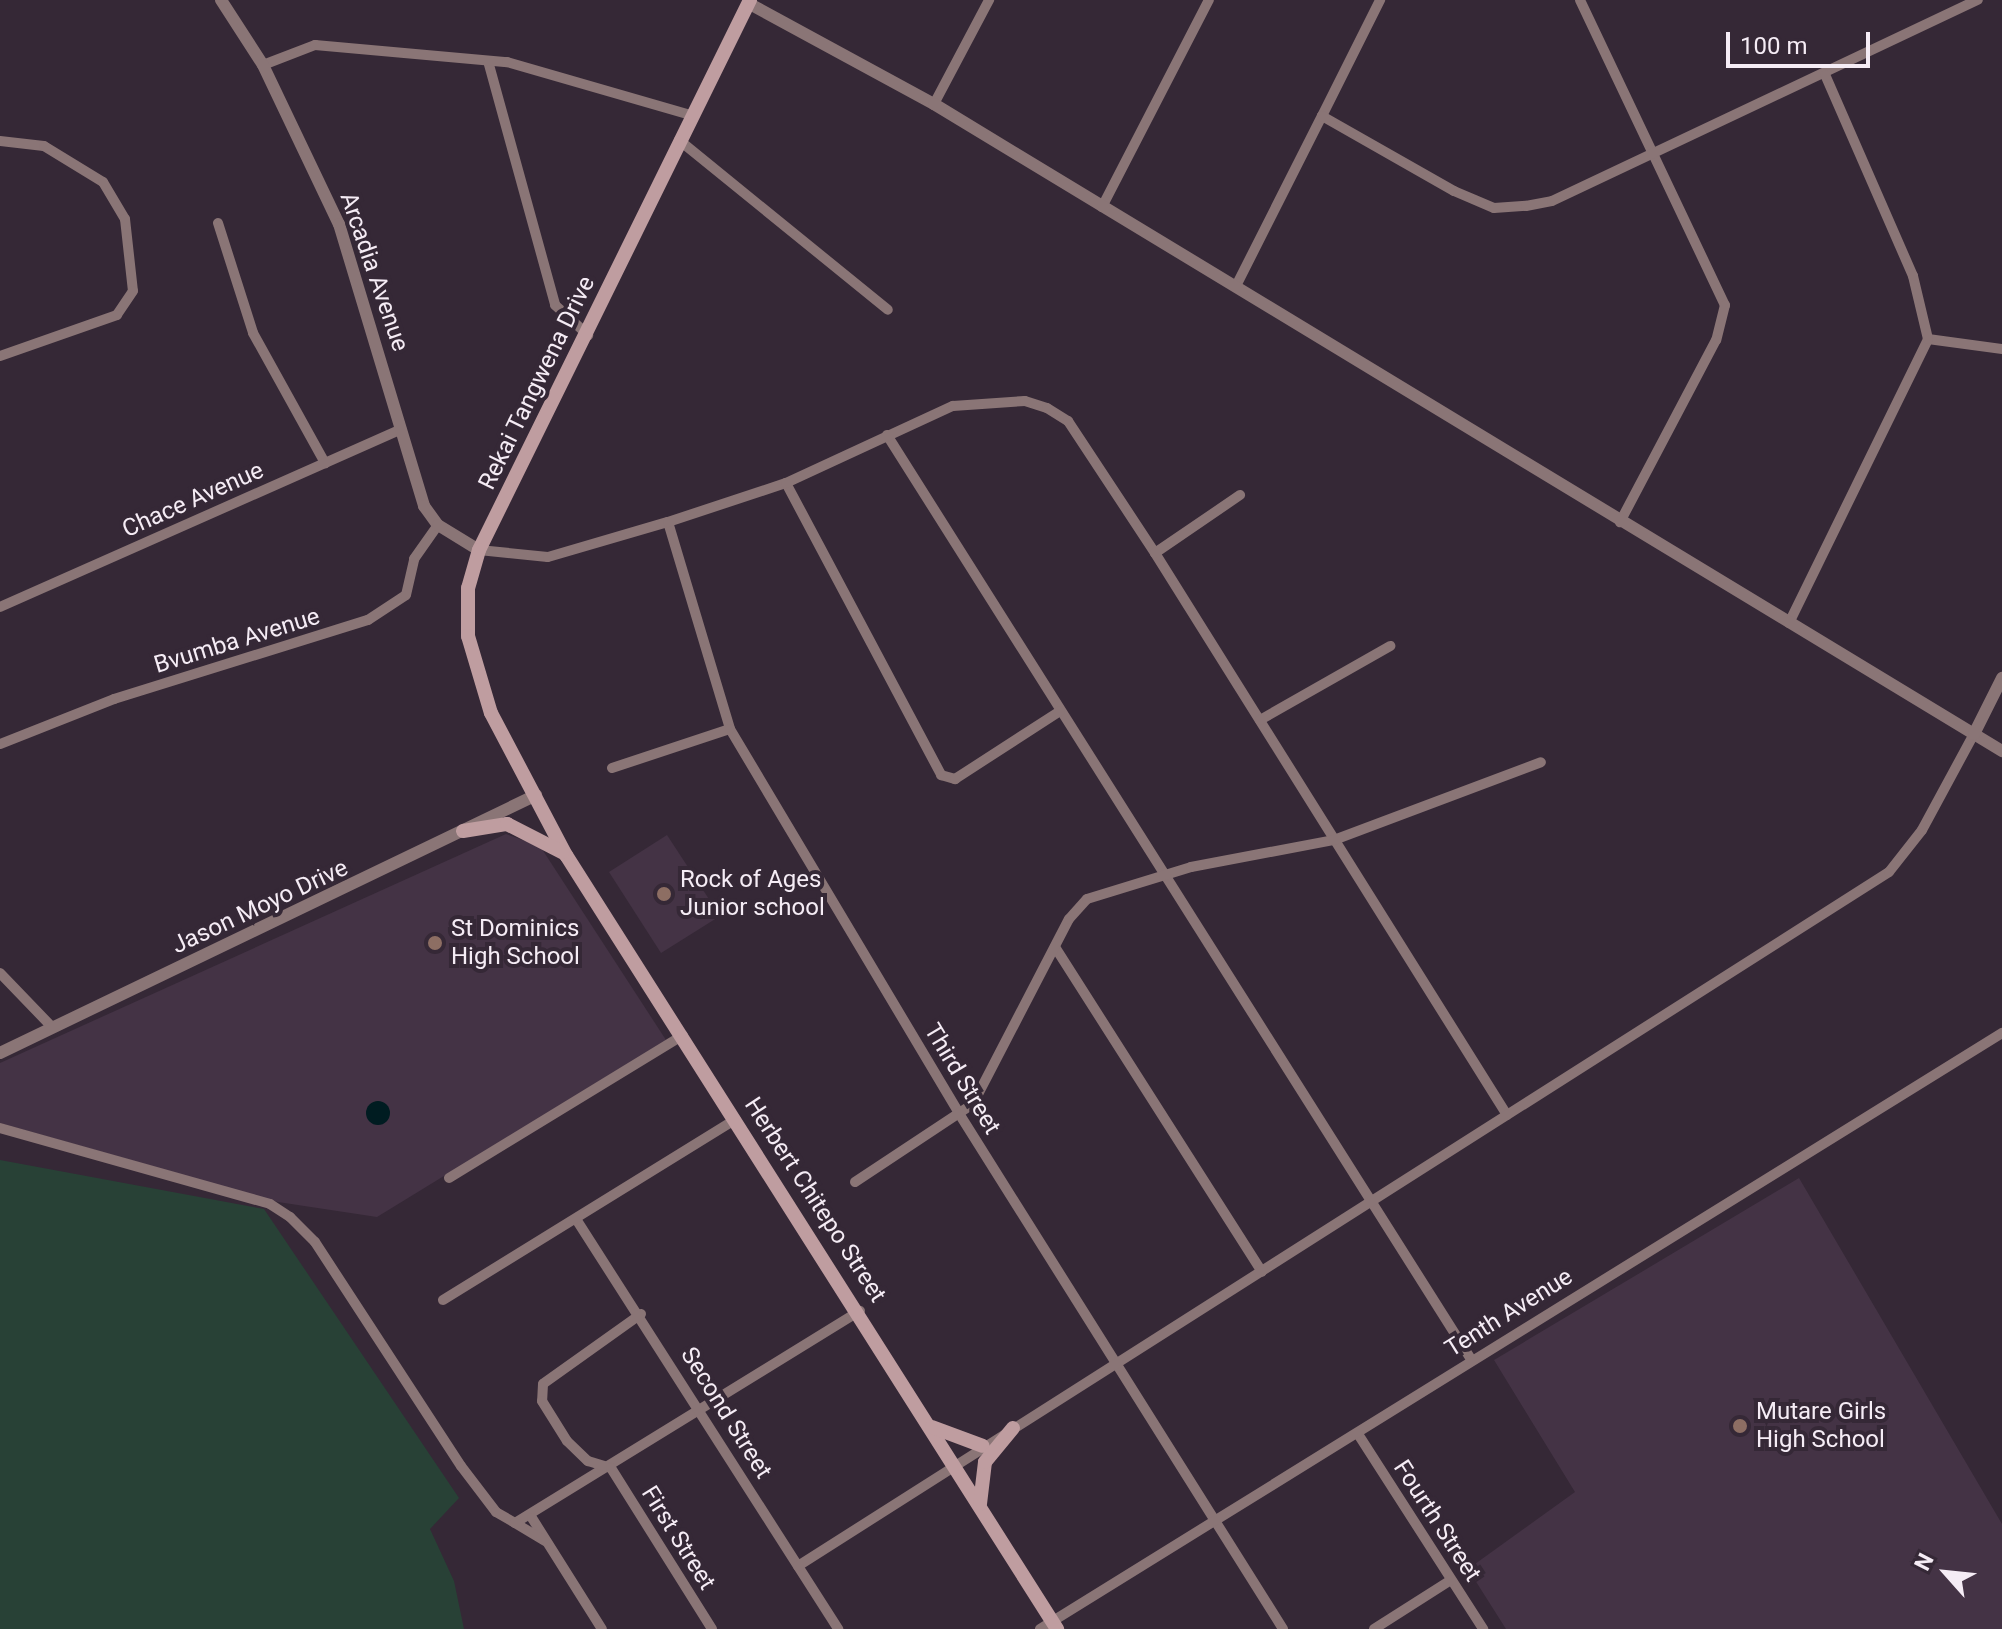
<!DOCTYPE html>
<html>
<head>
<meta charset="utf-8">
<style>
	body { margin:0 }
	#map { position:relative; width:2002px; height:1629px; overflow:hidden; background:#352836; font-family:Roboto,sans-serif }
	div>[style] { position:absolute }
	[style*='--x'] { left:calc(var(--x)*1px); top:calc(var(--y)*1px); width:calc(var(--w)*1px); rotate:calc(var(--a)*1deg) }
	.built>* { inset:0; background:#443345 }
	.green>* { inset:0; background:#284136 }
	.water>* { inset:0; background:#001c21 }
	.round { border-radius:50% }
	.minor>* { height:10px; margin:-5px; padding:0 5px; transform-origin:5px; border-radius:5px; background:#8a7576 }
	.tertiary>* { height:12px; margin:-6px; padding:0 6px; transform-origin:6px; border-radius:6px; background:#8a7576 }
	.secondary>* { height:14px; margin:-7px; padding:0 7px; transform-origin:7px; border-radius:7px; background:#bf9da0 }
	.dots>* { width:22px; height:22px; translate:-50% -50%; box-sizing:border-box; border:4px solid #352836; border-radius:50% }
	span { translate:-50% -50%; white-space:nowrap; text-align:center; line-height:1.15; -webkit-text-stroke:8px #352836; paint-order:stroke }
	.street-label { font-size:24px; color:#f5ecf5 }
	.poi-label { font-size:24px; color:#f5ecf5 }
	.left { translate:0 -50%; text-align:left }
	.north { position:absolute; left:1906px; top:1533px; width:80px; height:80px; -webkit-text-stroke:6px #352836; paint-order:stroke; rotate:297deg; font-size:22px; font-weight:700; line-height:32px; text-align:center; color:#f5ecf5 }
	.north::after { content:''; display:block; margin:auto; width:28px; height:36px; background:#f5ecf5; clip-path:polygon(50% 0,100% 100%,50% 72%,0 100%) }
	.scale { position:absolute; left:1726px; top:32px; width:144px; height:36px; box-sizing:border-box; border:4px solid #f5ecf5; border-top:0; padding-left:10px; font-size:24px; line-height:28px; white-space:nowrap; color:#f5ecf5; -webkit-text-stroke:6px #352836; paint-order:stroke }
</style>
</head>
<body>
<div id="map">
	<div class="built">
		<i style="clip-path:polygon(506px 834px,540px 846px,666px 1040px,377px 1217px,278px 1202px,0 1123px,0 1063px)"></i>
		<i style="clip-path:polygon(667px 835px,720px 916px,661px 953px,609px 872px)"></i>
		<i style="clip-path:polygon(1799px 1178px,2002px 1524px,2002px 1629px,1506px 1629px,1468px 1569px,1575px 1492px,1494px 1360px)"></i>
	</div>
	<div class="green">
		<i style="clip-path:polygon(0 1160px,264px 1209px,459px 1498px,430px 1529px,454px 1581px,464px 1629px,0 1629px)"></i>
	</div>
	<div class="water">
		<i class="round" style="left:366px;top:1101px;width:24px;height:24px"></i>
	</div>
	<div class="minor">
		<i style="--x:1580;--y:0;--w:338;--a:64.6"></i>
		<i style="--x:1725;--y:305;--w:36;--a:104"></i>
		<i style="--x:1716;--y:340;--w:206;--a:117.8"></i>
		<i style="--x:488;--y:61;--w:253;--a:74.6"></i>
		<i style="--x:555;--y:305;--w:45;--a:42.3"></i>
		<i style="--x:263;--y:65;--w:56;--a:-21"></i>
		<i style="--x:315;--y:45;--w:193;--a:5.1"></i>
		<i style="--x:507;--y:62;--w:191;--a:16.1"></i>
		<i style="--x:934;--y:104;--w:118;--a:-62.1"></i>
		<i style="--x:1322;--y:116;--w:130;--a:-63.4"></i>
		<i style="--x:679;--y:140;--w:269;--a:39.1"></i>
		<i style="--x:0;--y:141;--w:44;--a:6.5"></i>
		<i style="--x:44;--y:146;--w:69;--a:31.4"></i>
		<i style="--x:103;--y:182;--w:43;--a:59.3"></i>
		<i style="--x:125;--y:219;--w:72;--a:83.7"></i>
		<i style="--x:133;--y:291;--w:29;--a:124"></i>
		<i style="--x:117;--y:315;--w:124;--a:160.7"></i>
		<i style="--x:1102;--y:207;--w:233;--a:-62.7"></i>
		<i style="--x:218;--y:223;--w:115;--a:72.3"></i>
		<i style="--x:253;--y:333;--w:149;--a:61"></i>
		<i style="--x:1236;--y:286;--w:191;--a:-63.2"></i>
		<i style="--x:1322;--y:116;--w:152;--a:29.6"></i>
		<i style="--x:1454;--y:191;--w:43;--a:23"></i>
		<i style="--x:1494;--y:208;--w:32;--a:-4"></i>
		<i style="--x:1526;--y:206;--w:26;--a:-11"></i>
		<i style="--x:1552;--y:201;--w:471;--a:-25.3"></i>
		<i style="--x:1928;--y:339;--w:75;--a:7.7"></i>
		<i style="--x:887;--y:435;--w:1093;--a:57.71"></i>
		<i style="--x:786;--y:483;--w:331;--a:62"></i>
		<i style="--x:941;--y:775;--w:15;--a:16"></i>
		<i style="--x:955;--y:779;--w:125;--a:-32.9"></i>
		<i style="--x:668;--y:522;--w:216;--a:73.3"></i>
		<i style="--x:730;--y:729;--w:449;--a:59.2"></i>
		<i style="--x:960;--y:1115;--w:607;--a:57.85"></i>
		<i style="--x:479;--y:550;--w:69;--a:5.8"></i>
		<i style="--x:548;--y:557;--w:125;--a:-16.3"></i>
		<i style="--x:668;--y:522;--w:124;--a:-18.3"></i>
		<i style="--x:786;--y:483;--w:184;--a:-24.8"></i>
		<i style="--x:953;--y:406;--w:72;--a:-4"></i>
		<i style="--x:1025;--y:401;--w:23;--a:18"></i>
		<i style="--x:1047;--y:408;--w:25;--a:32"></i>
		<i style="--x:1068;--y:421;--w:158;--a:56.6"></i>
		<i style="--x:1155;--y:553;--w:663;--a:57.94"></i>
		<i style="--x:1155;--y:553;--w:103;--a:-34.3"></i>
		<i style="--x:0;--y:607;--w:439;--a:-23.9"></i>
		<i style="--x:1789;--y:623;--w:316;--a:-63.9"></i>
		<i style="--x:1928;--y:339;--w:65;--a:-103.4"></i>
		<i style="--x:1913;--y:276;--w:219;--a:-113.6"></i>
		<i style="--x:1260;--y:720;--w:150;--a:-29.6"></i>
		<i style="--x:0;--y:744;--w:123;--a:-21.5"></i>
		<i style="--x:114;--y:699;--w:266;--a:-17.3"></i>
		<i style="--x:368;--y:620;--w:45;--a:-33.3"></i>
		<i style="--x:406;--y:595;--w:37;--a:-77"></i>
		<i style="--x:414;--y:559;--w:42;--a:-54.8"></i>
		<i style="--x:612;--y:768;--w:124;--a:-18.3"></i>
		<i style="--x:1055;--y:947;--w:385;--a:57.5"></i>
		<i style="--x:0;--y:973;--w:76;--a:46.1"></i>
		<i style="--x:0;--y:1128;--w:280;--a:15.7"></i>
		<i style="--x:270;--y:1204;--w:24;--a:33"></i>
		<i style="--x:290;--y:1217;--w:35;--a:45"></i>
		<i style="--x:315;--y:1242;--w:267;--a:56.9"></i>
		<i style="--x:461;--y:1466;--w:58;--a:52.7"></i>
		<i style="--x:496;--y:1512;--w:22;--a:30"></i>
		<i style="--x:515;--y:1523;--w:405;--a:-31.6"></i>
		<i style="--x:449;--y:1178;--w:274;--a:-31.4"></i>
		<i style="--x:855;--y:1182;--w:141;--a:-33.5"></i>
		<i style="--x:973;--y:1104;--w:208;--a:-62.6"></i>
		<i style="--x:1069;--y:919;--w:27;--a:-48"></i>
		<i style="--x:1087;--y:899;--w:109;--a:-17.1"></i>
		<i style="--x:1191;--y:867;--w:146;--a:-10.7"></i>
		<i style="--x:1334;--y:840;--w:221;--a:-20.6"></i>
		<i style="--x:576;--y:1219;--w:487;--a:57.4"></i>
		<i style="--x:443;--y:1300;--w:344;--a:-31.7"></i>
		<i style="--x:641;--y:1314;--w:120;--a:144.5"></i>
		<i style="--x:543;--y:1384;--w:17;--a:93"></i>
		<i style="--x:542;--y:1401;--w:47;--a:58"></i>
		<i style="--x:567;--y:1441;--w:29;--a:44"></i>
		<i style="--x:588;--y:1461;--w:24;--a:17"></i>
		<i style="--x:611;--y:1468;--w:190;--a:57.9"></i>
		<i style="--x:1358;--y:1434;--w:232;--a:57.3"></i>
		<i style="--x:532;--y:1518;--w:131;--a:57.8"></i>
		<i style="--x:515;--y:1523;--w:35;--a:31"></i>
		<i style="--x:798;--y:1566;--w:1293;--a:-32.46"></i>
		<i style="--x:1889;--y:872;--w:53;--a:-51.8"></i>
		<i style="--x:1922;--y:830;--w:109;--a:-61.6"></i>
		<i style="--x:1040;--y:1629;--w:1132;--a:-31.78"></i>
		<i style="--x:1374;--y:1629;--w:91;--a:-32.5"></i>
	</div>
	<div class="tertiary">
		<i style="--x:221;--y:0;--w:77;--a:57.1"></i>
		<i style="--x:263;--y:65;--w:176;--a:64.5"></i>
		<i style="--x:339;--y:224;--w:295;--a:73.2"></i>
		<i style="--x:424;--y:506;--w:24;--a:54"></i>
		<i style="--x:438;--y:525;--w:48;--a:31.4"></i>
		<i style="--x:748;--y:3;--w:212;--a:28.5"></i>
		<i style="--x:934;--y:104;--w:1249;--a:31.21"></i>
		<i style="--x:1974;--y:734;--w:63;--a:-63.4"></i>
		<i style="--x:0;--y:1053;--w:595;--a:-25.7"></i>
	</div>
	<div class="secondary">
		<i style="--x:750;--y:0;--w:613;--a:116.23"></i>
		<i style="--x:479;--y:550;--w:40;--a:106"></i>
		<i style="--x:468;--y:588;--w:48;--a:90"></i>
		<i style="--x:468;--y:636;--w:80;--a:73.4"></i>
		<i style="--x:491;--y:713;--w:161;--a:62.2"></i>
		<i style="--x:566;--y:855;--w:917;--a:57.61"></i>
		<i style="--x:463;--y:831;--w:45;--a:-9"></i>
		<i style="--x:507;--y:824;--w:62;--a:27"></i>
		<i style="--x:932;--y:1427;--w:54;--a:20.4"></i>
		<i style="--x:980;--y:1504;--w:42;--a:-83.2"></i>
		<i style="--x:985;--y:1462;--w:44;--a:-50.5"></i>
	</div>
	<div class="dots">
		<i style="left:664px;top:894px;background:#8d6e63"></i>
		<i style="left:435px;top:943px;background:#8d6e63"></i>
		<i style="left:1740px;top:1426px;background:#8d6e63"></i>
	</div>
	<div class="street-label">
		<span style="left:374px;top:272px;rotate:71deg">Arcadia Avenue</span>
		<span style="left:537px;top:383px;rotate:-64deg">Rekai Tangwena Drive</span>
		<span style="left:193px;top:500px;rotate:-24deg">Chace Avenue</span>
		<span style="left:237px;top:641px;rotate:-17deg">Bvumba Avenue</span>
		<span style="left:260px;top:907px;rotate:-25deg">Jason Moyo Drive</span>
		<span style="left:962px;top:1079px;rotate:59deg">Third Street</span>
		<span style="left:815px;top:1200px;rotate:57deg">Herbert Chitepo Street</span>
		<span style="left:1509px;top:1313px;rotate:-32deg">Tenth Avenue</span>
		<span style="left:726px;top:1413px;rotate:58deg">Second Street</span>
		<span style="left:1437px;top:1521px;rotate:57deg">Fourth Street</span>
		<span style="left:678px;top:1538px;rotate:58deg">First Street</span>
	</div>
	<div class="poi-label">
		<span class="left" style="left:680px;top:894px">Rock of Ages<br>Junior school</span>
		<span class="left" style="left:451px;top:943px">St Dominics<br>High School</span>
		<span class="left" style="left:1756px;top:1426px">Mutare Girls<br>High School</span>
	</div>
	<div class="north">N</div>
	<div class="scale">100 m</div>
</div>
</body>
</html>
